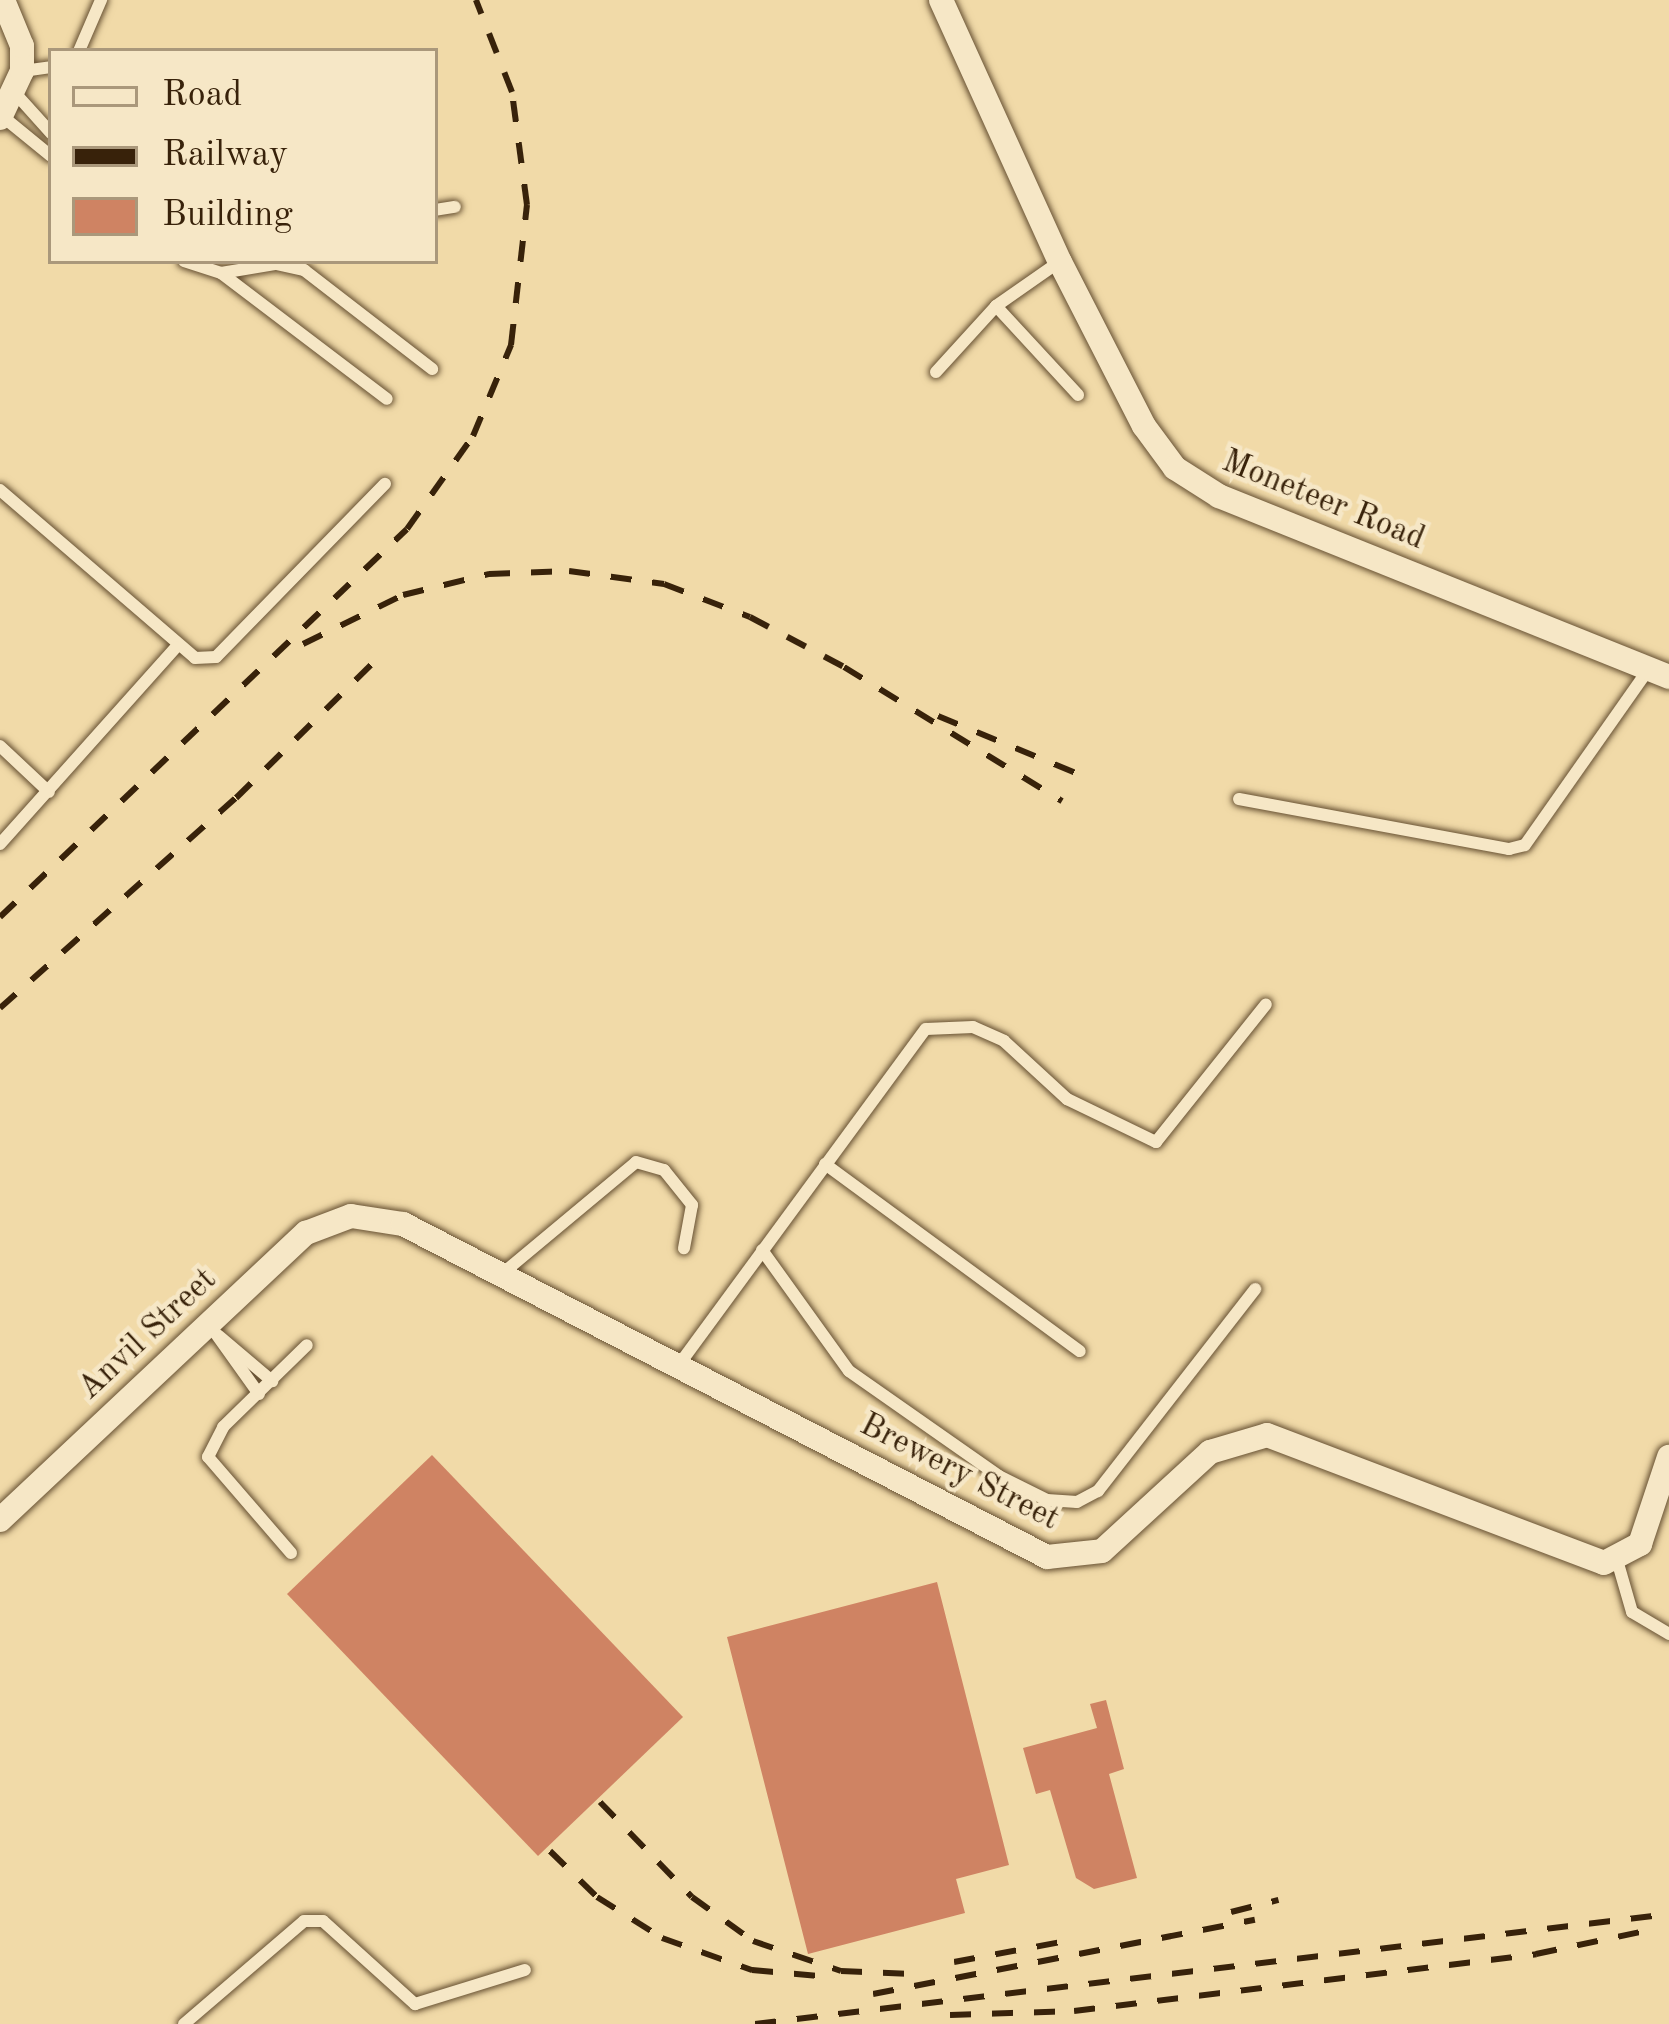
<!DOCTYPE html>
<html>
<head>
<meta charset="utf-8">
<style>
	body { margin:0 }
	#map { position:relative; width:1669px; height:2024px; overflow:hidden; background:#f1daa8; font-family:"Old Standard TT",serif }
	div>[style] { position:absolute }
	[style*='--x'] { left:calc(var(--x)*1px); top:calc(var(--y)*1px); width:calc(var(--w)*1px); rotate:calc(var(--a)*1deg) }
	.building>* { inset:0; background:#cf8363 }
	.roads { filter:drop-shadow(0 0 3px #665032) drop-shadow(0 0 3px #665032) }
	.service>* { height:12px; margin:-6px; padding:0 6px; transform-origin:6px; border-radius:6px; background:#f6e7c6 }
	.minor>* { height:24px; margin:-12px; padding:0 12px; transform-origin:12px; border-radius:12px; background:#f6e7c6 }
	.rail>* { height:6px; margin-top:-3px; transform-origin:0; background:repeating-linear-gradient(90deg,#38220a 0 21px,transparent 0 42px) }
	span { translate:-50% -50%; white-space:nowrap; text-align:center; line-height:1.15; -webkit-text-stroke:9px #f6e7c6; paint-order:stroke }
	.street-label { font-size:33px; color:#38220a }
	.legend { position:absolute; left:48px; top:48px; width:390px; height:216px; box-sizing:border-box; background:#f6e7c6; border:3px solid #aa987b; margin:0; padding:15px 21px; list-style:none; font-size:36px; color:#38220a }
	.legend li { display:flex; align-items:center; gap:24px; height:60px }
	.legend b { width:60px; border:3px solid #aa987b }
</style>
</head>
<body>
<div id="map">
	<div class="building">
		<i style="clip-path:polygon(432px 1455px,683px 1717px,538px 1856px,287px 1594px)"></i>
		<i style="clip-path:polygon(937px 1582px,1009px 1865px,956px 1879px,965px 1913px,808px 1954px,727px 1637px)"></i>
		<i style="clip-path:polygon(1106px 1700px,1124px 1769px,1109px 1774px,1137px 1878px,1094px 1889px,1076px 1878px,1050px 1790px,1036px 1794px,1023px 1748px,1097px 1728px,1090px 1704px)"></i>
	</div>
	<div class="roads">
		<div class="service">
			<i style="--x:79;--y:51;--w:56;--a:-66.7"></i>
			<i style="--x:23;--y:71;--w:28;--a:-8"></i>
			<i style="--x:15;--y:93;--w:54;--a:48"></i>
			<i style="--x:2;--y:116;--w:63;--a:39.2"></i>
			<i style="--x:435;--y:210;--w:20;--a:-9"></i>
			<i style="--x:184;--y:261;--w:39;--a:18"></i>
			<i style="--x:221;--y:273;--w:56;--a:-9.3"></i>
			<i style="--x:276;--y:264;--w:29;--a:12"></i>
			<i style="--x:304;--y:270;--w:162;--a:37.7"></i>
			<i style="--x:221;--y:273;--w:208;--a:37.2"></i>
			<i style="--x:996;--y:306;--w:121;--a:47.3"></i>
			<i style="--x:936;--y:372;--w:89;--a:-47.7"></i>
			<i style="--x:996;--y:306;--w:77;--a:-34.9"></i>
			<i style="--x:0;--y:490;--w:257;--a:40.7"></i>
			<i style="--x:195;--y:658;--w:21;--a:-3"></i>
			<i style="--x:216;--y:657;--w:242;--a:-45.7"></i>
			<i style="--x:0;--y:746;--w:67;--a:43.2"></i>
			<i style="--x:1239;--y:799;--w:275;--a:10.5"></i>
			<i style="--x:1509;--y:849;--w:16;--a:-14"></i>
			<i style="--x:1525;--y:845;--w:214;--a:-54.9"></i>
			<i style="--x:0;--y:844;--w:264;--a:-48.2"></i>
			<i style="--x:825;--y:1164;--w:316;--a:36.3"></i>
			<i style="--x:762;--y:1250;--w:149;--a:54.3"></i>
			<i style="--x:849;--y:1371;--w:183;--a:35"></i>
			<i style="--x:999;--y:1476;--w:54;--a:26.6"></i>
			<i style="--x:1047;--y:1500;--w:30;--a:4"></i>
			<i style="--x:1077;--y:1502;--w:24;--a:-28"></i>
			<i style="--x:1098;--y:1491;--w:256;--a:-52.1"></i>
			<i style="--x:503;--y:1273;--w:173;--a:-39.8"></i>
			<i style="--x:636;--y:1162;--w:29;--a:16"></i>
			<i style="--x:664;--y:1170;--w:45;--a:51.3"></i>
			<i style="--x:692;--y:1205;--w:44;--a:100.5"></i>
			<i style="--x:209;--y:1324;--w:86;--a:54.5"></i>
			<i style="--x:219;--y:1336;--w:70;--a:40.3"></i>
			<i style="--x:678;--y:1366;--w:418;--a:-53.7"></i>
			<i style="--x:926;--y:1029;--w:47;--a:-2.4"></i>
			<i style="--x:973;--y:1027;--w:34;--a:24"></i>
			<i style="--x:1004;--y:1041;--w:86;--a:42.6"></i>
			<i style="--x:1067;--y:1099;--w:99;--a:25.8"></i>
			<i style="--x:1156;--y:1142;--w:176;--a:-51.4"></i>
			<i style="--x:291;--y:1553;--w:127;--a:-130.8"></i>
			<i style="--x:208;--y:1457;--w:34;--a:-63"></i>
			<i style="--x:223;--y:1427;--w:117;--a:-44.3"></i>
			<i style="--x:1617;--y:1560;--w:54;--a:73.9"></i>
			<i style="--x:1632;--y:1612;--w:43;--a:30.7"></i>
			<i style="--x:184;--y:2024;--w:158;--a:-40.6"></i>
			<i style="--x:304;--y:1921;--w:19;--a:0"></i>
			<i style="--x:323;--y:1921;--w:124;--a:42.1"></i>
			<i style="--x:415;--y:2004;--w:115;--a:-17.2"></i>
		</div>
		<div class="minor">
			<i style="--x:941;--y:0;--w:288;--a:65.6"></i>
			<i style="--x:1060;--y:262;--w:184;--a:62.9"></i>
			<i style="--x:1144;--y:426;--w:52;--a:53.6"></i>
			<i style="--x:1175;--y:468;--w:52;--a:32.5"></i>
			<i style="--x:1219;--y:496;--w:485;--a:21.9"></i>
			<i style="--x:0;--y:118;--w:52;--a:-64.9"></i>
			<i style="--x:22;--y:71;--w:25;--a:-90"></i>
			<i style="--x:22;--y:46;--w:50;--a:-112.4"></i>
			<i style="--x:0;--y:1520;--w:420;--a:-43.2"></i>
			<i style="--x:306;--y:1233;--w:48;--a:-20.7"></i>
			<i style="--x:351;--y:1216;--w:53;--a:8.7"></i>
			<i style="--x:403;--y:1224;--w:725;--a:27.34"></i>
			<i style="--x:1047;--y:1557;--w:55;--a:-6.2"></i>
			<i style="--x:1102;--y:1551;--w:147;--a:-42.5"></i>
			<i style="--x:1210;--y:1452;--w:59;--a:-16.6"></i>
			<i style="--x:1267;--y:1435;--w:360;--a:20.8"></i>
			<i style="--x:1604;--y:1563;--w:41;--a:-27.8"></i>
			<i style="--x:1640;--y:1544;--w:92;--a:-71.6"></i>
		</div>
	</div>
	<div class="rail">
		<i style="--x:303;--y:644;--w:111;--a:-26.1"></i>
		<i style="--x:403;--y:595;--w:89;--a:-13.7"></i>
		<i style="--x:489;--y:574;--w:80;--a:-2.1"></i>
		<i style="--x:569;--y:571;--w:96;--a:7.8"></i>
		<i style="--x:664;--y:584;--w:92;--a:21"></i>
		<i style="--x:750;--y:617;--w:106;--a:28"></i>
		<i style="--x:844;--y:667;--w:256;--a:31.6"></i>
		<i style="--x:938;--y:716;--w:157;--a:22.5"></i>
		<i style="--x:0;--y:917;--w:562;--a:-43.63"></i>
		<i style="--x:407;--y:529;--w:114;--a:-54.6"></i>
		<i style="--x:473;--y:436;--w:99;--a:-67.3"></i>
		<i style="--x:511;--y:345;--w:141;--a:-83.5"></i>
		<i style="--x:527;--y:205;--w:114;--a:-97.6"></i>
		<i style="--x:512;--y:92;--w:99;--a:-111.4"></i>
		<i style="--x:0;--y:1008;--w:316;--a:-41.7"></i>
		<i style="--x:236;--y:798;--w:202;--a:-44.6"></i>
		<i style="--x:600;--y:1802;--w:132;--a:45.9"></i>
		<i style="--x:692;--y:1897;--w:75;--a:35.8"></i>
		<i style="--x:753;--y:1941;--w:93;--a:18.8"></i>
		<i style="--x:841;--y:1971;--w:71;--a:2.4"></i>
		<i style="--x:550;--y:1851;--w:66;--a:44.4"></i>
		<i style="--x:597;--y:1897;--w:77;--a:32.2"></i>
		<i style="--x:662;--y:1938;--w:96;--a:19.6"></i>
		<i style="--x:752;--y:1970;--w:67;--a:5.1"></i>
		<i style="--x:1231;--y:1912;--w:49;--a:-14.3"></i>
		<i style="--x:954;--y:1962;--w:119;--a:-10.6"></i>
		<i style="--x:873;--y:1994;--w:389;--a:-11"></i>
		<i style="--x:950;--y:2015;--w:124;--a:-1.8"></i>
		<i style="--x:1074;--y:2011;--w:466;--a:-7"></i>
		<i style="--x:1536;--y:1954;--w:106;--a:-11.9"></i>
		<i style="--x:755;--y:2024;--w:921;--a:-6.86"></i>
	</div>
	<div class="street-label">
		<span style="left:1323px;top:501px;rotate:22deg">Moneteer Road</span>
		<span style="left:148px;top:1335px;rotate:-43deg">Anvil Street</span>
		<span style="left:959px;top:1473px;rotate:27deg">Brewery Street</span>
	</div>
	<ul class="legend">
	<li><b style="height:15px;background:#f6e7c6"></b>Road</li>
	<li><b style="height:15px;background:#38220a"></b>Railway</li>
	<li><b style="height:33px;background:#cf8363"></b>Building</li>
	</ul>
</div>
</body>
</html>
